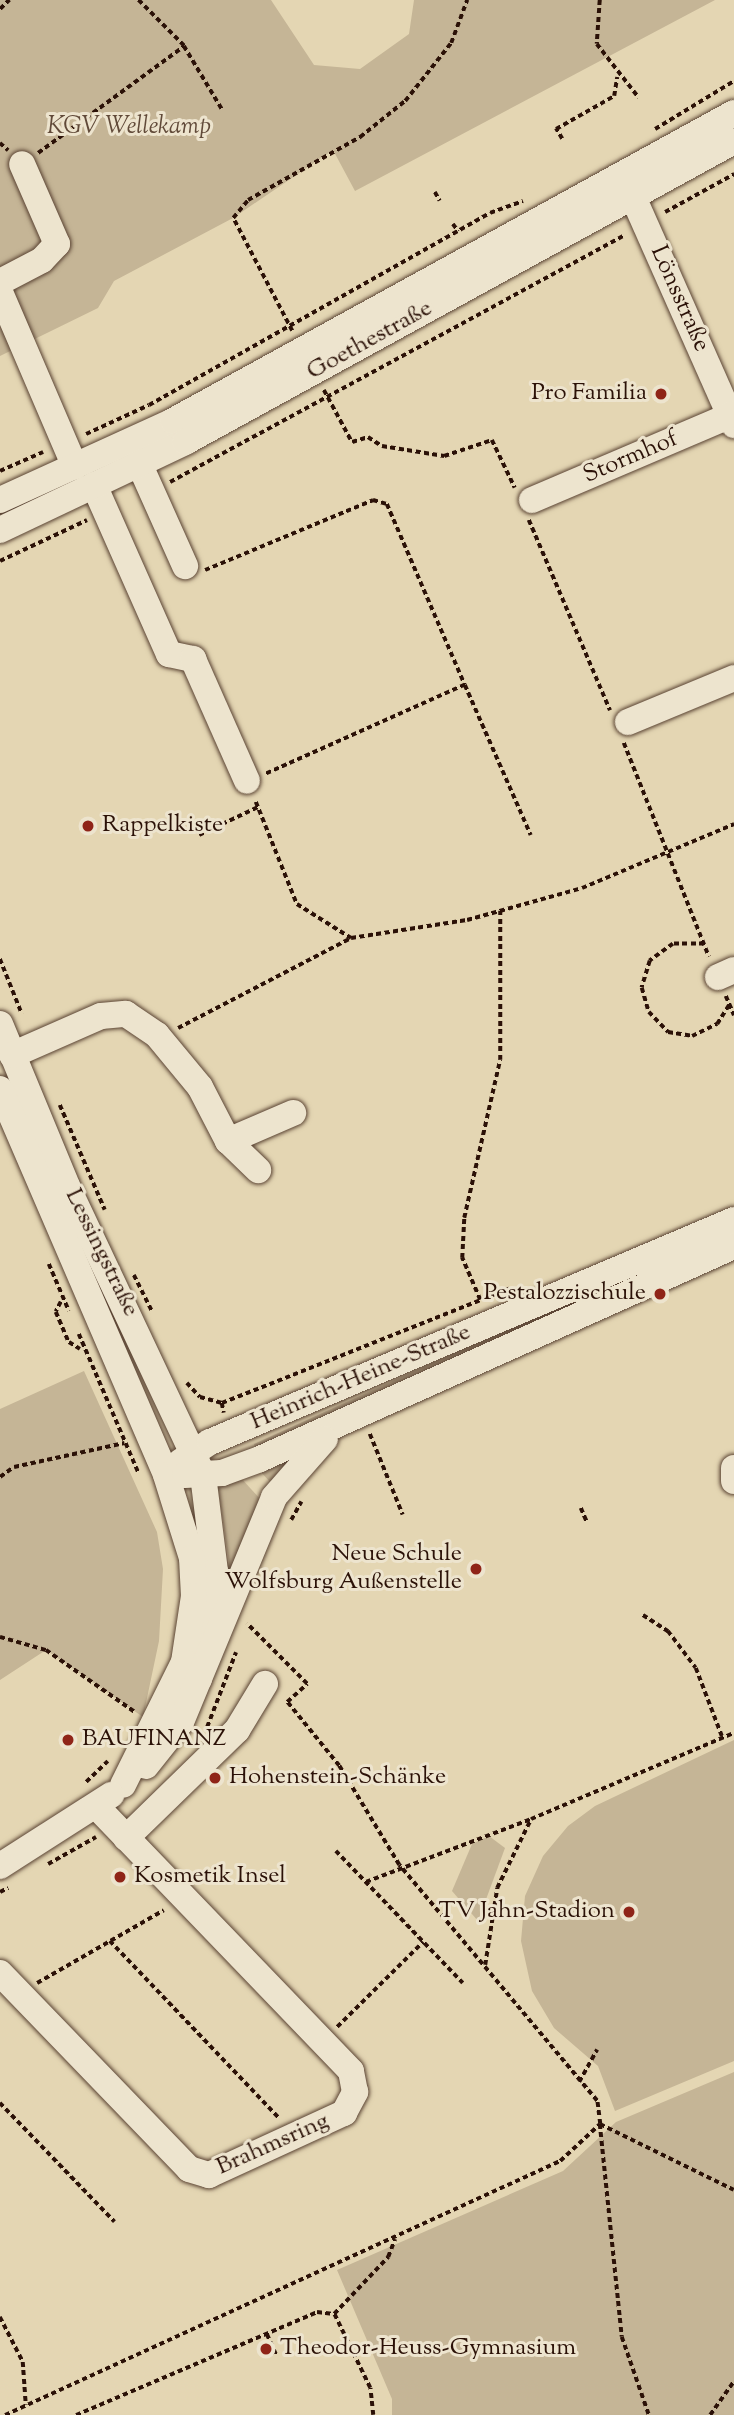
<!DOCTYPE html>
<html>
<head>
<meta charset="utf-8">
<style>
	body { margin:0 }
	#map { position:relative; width:734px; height:2415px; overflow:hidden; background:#e4d6b3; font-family:"Sorts Mill Goudy",serif }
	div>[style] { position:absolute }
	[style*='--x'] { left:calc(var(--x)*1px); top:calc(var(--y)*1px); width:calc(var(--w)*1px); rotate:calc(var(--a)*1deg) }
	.green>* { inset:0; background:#c5b596 }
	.path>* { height:3.5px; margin-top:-1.75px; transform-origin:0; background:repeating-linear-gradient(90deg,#2b1107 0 5px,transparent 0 8.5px) }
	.roads { filter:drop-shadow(0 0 2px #594232) drop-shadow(0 0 2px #594232) }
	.minor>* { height:26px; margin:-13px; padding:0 13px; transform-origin:13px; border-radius:13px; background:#ede4ce }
	.dots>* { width:19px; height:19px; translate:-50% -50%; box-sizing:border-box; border:4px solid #ede4ce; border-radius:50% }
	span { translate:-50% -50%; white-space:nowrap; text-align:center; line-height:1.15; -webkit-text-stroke:6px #ede4ce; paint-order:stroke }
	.park-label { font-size:24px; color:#614a39; font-style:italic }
	.street-label { font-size:24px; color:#2b1107 }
	.poi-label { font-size:24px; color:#2b1107 }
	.right { translate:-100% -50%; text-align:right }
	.left { translate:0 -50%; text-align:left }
</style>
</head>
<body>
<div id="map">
	<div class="green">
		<i style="clip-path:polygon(0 0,271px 0,314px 65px,360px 69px,409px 34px,414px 0,715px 0,355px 191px,333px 150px,233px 218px,114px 281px,98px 308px,0 356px)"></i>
		<i style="clip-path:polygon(577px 1297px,580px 1302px,256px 1450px,254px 1444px)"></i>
		<i style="clip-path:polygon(84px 1371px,157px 1532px,163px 1569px,159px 1641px,143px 1717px,46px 1650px,0 1680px,0 1409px)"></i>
		<i style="clip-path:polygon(295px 1454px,271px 1483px,259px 1470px)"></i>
		<i style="clip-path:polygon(241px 1478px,261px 1500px,231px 1576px,218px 1488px)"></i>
		<i style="clip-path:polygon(734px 1740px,734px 2061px,615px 2111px,598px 2066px,554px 2028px,532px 1991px,521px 1941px,525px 1896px,543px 1856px,568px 1826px,595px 1806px)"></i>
		<i style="clip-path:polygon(489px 1836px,505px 1848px,478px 1921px,452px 1891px,472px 1844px)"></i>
		<i style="clip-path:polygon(734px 2072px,734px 2415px,392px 2415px,392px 2399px,337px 2270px,563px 2171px,616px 2122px)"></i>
	</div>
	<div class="path">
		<i style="--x:600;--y:0;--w:44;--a:93.9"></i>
		<i style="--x:597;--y:44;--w:68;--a:52.1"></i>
		<i style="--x:0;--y:9;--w:13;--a:-45"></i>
		<i style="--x:184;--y:46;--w:76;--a:59"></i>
		<i style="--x:655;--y:129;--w:92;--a:-31.3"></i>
		<i style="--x:562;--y:139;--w:12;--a:-121"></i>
		<i style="--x:556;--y:129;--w:67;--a:-29.6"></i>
		<i style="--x:614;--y:96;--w:19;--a:-81"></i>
		<i style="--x:0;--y:143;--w:11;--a:41"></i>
		<i style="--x:38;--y:153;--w:181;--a:-36.2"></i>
		<i style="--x:184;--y:46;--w:65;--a:-135"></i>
		<i style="--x:435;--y:192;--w:10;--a:61"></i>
		<i style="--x:665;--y:212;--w:79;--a:-28.8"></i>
		<i style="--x:453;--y:224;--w:9;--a:54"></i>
		<i style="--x:292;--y:331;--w:127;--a:-117.6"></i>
		<i style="--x:233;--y:218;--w:23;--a:-50"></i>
		<i style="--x:248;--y:200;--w:129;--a:-29.4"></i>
		<i style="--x:360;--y:137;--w:58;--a:-38.7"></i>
		<i style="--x:405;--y:101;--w:74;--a:-51.6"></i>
		<i style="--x:451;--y:43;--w:46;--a:-69.6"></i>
		<i style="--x:324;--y:390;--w:59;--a:61.7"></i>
		<i style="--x:352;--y:442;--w:17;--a:-17"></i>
		<i style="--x:368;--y:437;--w:17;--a:33"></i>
		<i style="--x:382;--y:446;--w:63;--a:9.2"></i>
		<i style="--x:444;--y:456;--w:51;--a:-18.4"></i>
		<i style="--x:492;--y:440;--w:53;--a:64.4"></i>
		<i style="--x:86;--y:434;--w:69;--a:-24.7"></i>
		<i style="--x:149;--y:405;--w:391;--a:-29.4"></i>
		<i style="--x:490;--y:213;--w:35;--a:-20"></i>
		<i style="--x:0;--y:471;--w:47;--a:-23.8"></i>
		<i style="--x:170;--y:482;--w:518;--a:-28.5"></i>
		<i style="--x:529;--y:520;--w:207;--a:66.9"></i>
		<i style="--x:0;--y:561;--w:96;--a:-25.2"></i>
		<i style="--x:205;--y:570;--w:182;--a:-22.6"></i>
		<i style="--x:373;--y:500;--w:15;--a:16"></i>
		<i style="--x:387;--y:504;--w:197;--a:66.7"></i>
		<i style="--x:465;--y:685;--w:218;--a:155.9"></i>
		<i style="--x:465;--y:685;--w:164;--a:66.3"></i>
		<i style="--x:624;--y:743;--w:230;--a:68.3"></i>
		<i style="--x:256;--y:802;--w:110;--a:68.1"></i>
		<i style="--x:297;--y:904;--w:64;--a:32.2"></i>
		<i style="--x:199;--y:835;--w:65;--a:-25.4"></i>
		<i style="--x:704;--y:944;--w:31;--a:180"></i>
		<i style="--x:673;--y:944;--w:29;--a:144"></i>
		<i style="--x:650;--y:961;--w:28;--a:107"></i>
		<i style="--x:642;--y:988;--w:25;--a:74"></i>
		<i style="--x:649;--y:1012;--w:28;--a:46"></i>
		<i style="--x:668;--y:1032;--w:24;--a:9"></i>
		<i style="--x:692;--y:1036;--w:28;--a:-26"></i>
		<i style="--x:717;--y:1024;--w:22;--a:-58"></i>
		<i style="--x:0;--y:959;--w:59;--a:68.2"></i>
		<i style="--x:726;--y:996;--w:21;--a:67"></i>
		<i style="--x:178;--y:1028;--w:195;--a:-27.5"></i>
		<i style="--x:351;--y:938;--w:117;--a:-8.8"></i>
		<i style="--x:467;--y:920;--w:119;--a:-15.5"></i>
		<i style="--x:582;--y:888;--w:165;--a:-22.8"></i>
		<i style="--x:60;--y:1105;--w:114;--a:66.8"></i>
		<i style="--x:49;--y:1264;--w:51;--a:66.9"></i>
		<i style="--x:134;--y:1275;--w:40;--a:63.4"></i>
		<i style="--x:480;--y:1300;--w:46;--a:-113.2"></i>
		<i style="--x:462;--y:1258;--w:40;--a:-87.1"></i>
		<i style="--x:464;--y:1218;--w:162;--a:-77.2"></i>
		<i style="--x:500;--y:1060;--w:149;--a:-90"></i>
		<i style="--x:61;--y:1302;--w:11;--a:117"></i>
		<i style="--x:56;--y:1312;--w:33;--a:67"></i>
		<i style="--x:69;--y:1342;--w:13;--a:32"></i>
		<i style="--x:79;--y:1334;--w:152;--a:66.8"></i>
		<i style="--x:187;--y:1383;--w:19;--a:47"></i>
		<i style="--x:200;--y:1397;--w:23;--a:15"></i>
		<i style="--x:222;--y:1403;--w:10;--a:79"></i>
		<i style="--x:222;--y:1403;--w:309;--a:-21.7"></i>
		<i style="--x:370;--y:1434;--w:87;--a:67.8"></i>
		<i style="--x:0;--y:1477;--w:17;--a:-36"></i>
		<i style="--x:14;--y:1467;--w:113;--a:-12.3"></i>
		<i style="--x:581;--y:1508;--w:15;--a:67"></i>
		<i style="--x:291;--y:1520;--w:21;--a:-61"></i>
		<i style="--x:643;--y:1615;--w:30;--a:33"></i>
		<i style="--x:668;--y:1631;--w:46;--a:52.9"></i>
		<i style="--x:696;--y:1668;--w:73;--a:69.1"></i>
		<i style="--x:0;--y:1637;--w:48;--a:15.8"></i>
		<i style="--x:46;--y:1650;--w:108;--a:34.9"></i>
		<i style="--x:207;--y:1727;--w:80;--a:-68.9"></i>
		<i style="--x:86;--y:1782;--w:30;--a:-44"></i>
		<i style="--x:336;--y:1851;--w:183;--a:46.1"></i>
		<i style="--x:48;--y:1864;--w:55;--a:-29.4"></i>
		<i style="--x:366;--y:1882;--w:177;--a:-20.9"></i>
		<i style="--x:0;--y:1892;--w:9;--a:-27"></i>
		<i style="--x:110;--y:1941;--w:246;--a:46.3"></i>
		<i style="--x:485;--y:1965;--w:78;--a:-81.1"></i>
		<i style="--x:497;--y:1888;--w:77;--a:-63.8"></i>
		<i style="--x:531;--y:1819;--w:220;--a:-23"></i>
		<i style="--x:37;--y:1983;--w:146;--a:-29.9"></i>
		<i style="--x:337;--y:2027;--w:121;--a:-44.7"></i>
		<i style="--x:579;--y:2082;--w:37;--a:-61"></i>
		<i style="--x:0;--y:2103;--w:165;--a:46"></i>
		<i style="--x:600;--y:2124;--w:214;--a:84.1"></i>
		<i style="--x:622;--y:2337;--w:83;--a:70.9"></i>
		<i style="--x:600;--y:2124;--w:149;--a:26.2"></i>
		<i style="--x:0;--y:2317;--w:51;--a:62.9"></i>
		<i style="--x:23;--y:2362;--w:43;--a:86"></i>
		<i style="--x:267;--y:2334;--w:24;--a:66"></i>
		<i style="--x:5;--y:2415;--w:610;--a:-24.59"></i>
		<i style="--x:560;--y:2161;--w:54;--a:-42.8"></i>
		<i style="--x:600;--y:2124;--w:23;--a:-97"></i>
		<i style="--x:597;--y:2101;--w:308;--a:-130"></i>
		<i style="--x:399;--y:1865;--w:116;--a:-121.2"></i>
		<i style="--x:339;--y:1766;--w:82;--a:-129.1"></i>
		<i style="--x:287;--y:1702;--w:27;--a:-42"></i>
		<i style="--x:307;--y:1684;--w:85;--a:-135"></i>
		<i style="--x:76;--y:2415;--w:262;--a:-23.1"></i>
		<i style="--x:317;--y:2312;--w:17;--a:7"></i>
		<i style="--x:373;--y:2415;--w:27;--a:-96"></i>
		<i style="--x:370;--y:2388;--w:82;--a:-115.9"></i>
		<i style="--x:334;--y:2314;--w:79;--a:-46.5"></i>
		<i style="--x:388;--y:2257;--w:19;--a:-69"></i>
		<i style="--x:710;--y:2415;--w:42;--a:-54.8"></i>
	</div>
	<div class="roads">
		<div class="minor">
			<i style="--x:626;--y:181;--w:267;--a:66.1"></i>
			<i style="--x:0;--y:282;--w:47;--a:-27.6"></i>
			<i style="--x:42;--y:260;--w:22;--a:-47"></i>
			<i style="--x:57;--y:244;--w:87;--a:-113.6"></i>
			<i style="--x:0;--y:292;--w:190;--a:66.8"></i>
			<i style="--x:139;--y:463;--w:113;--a:65.9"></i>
			<i style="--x:94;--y:485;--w:185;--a:66.1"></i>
			<i style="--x:169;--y:654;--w:25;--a:12"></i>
			<i style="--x:193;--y:659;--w:133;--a:66.1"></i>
			<i style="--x:0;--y:500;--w:190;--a:-24.5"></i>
			<i style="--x:173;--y:421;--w:640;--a:-28.77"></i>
			<i style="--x:532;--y:500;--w:220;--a:-23.1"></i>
			<i style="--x:0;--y:530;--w:205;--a:-25.4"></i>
			<i style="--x:185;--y:442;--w:626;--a:-28.73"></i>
			<i style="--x:628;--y:722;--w:115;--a:-22.5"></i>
			<i style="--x:718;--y:977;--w:17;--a:-24"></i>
			<i style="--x:0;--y:1024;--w:175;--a:67.5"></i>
			<i style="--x:67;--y:1186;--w:319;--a:64.8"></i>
			<i style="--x:203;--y:1475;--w:97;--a:82.9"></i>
			<i style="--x:215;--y:1571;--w:109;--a:98.4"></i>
			<i style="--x:12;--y:1055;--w:97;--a:-23.7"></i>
			<i style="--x:101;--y:1016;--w:25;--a:-5"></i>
			<i style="--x:126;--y:1014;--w:37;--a:34"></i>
			<i style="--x:157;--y:1035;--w:67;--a:50.4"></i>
			<i style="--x:200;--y:1087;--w:61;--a:62.6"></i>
			<i style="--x:228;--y:1141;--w:42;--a:44"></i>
			<i style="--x:0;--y:1089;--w:420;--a:66.7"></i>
			<i style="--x:166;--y:1475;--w:87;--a:72.6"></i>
			<i style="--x:192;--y:1558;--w:38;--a:87"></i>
			<i style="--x:194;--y:1596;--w:67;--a:98.6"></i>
			<i style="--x:184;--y:1662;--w:137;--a:116.4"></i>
			<i style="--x:228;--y:1141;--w:71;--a:-23.3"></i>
			<i style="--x:180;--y:1462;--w:36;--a:-34"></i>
			<i style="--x:210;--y:1442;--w:569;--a:-22.96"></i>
			<i style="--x:734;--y:1468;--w:13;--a:90"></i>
			<i style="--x:185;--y:1475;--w:37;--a:-3"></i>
			<i style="--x:222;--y:1473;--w:40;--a:-20.2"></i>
			<i style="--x:260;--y:1459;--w:520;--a:-24.2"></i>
			<i style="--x:146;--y:1766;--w:56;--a:-51.5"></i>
			<i style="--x:181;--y:1722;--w:243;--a:-67.5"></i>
			<i style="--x:274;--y:1497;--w:77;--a:-48.7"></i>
			<i style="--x:126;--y:1838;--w:155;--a:-44.2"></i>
			<i style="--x:237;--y:1730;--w:54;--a:-58.7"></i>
			<i style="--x:0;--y:1866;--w:132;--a:-32.6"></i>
			<i style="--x:0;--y:1973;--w:272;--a:46"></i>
			<i style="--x:189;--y:2169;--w:21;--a:17"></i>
			<i style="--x:209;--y:2175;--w:149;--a:-24.7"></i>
			<i style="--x:344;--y:2113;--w:24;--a:-62"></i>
			<i style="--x:355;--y:2092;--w:21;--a:-101"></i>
			<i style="--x:351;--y:2071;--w:366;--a:-133.9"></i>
		</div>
	</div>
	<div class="dots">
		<i style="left:661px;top:394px;background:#8f2418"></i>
		<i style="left:88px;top:826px;background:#8f2418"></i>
		<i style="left:660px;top:1294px;background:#8f2418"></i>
		<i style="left:476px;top:1569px;background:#8f2418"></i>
		<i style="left:68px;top:1740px;background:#8f2418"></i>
		<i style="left:215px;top:1778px;background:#8f2418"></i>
		<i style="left:120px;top:1877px;background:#8f2418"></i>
		<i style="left:629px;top:1912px;background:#8f2418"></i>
		<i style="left:266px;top:2349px;background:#8f2418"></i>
	</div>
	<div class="park-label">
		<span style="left:129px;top:128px">KGV Wellekamp</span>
	</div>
	<div class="street-label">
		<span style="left:679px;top:299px;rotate:66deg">Lönsstraße</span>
		<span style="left:370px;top:341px;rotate:-29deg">Goethestraße</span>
		<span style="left:631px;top:458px;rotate:-23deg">Stormhof</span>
		<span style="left:101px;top:1253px;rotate:64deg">Lessingstraße</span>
		<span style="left:361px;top:1378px;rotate:-23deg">Heinrich-Heine-Straße</span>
		<span style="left:273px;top:2145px;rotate:-24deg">Brahmsring</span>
	</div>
	<div class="poi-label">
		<span class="right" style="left:647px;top:394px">Pro Familia</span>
		<span class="left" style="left:102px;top:826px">Rappelkiste</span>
		<span class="right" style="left:646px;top:1294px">Pestalozzischule</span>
		<span class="right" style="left:462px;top:1569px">Neue Schule<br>Wolfsburg Außenstelle</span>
		<span class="left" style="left:82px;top:1740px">BAUFINANZ</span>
		<span class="left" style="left:229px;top:1778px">Hohenstein-Schänke</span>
		<span class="left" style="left:134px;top:1877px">Kosmetik Insel</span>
		<span class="right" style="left:615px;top:1912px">TV Jahn-Stadion</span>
		<span class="left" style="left:280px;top:2349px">Theodor-Heuss-Gymnasium</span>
	</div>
</div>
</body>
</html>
